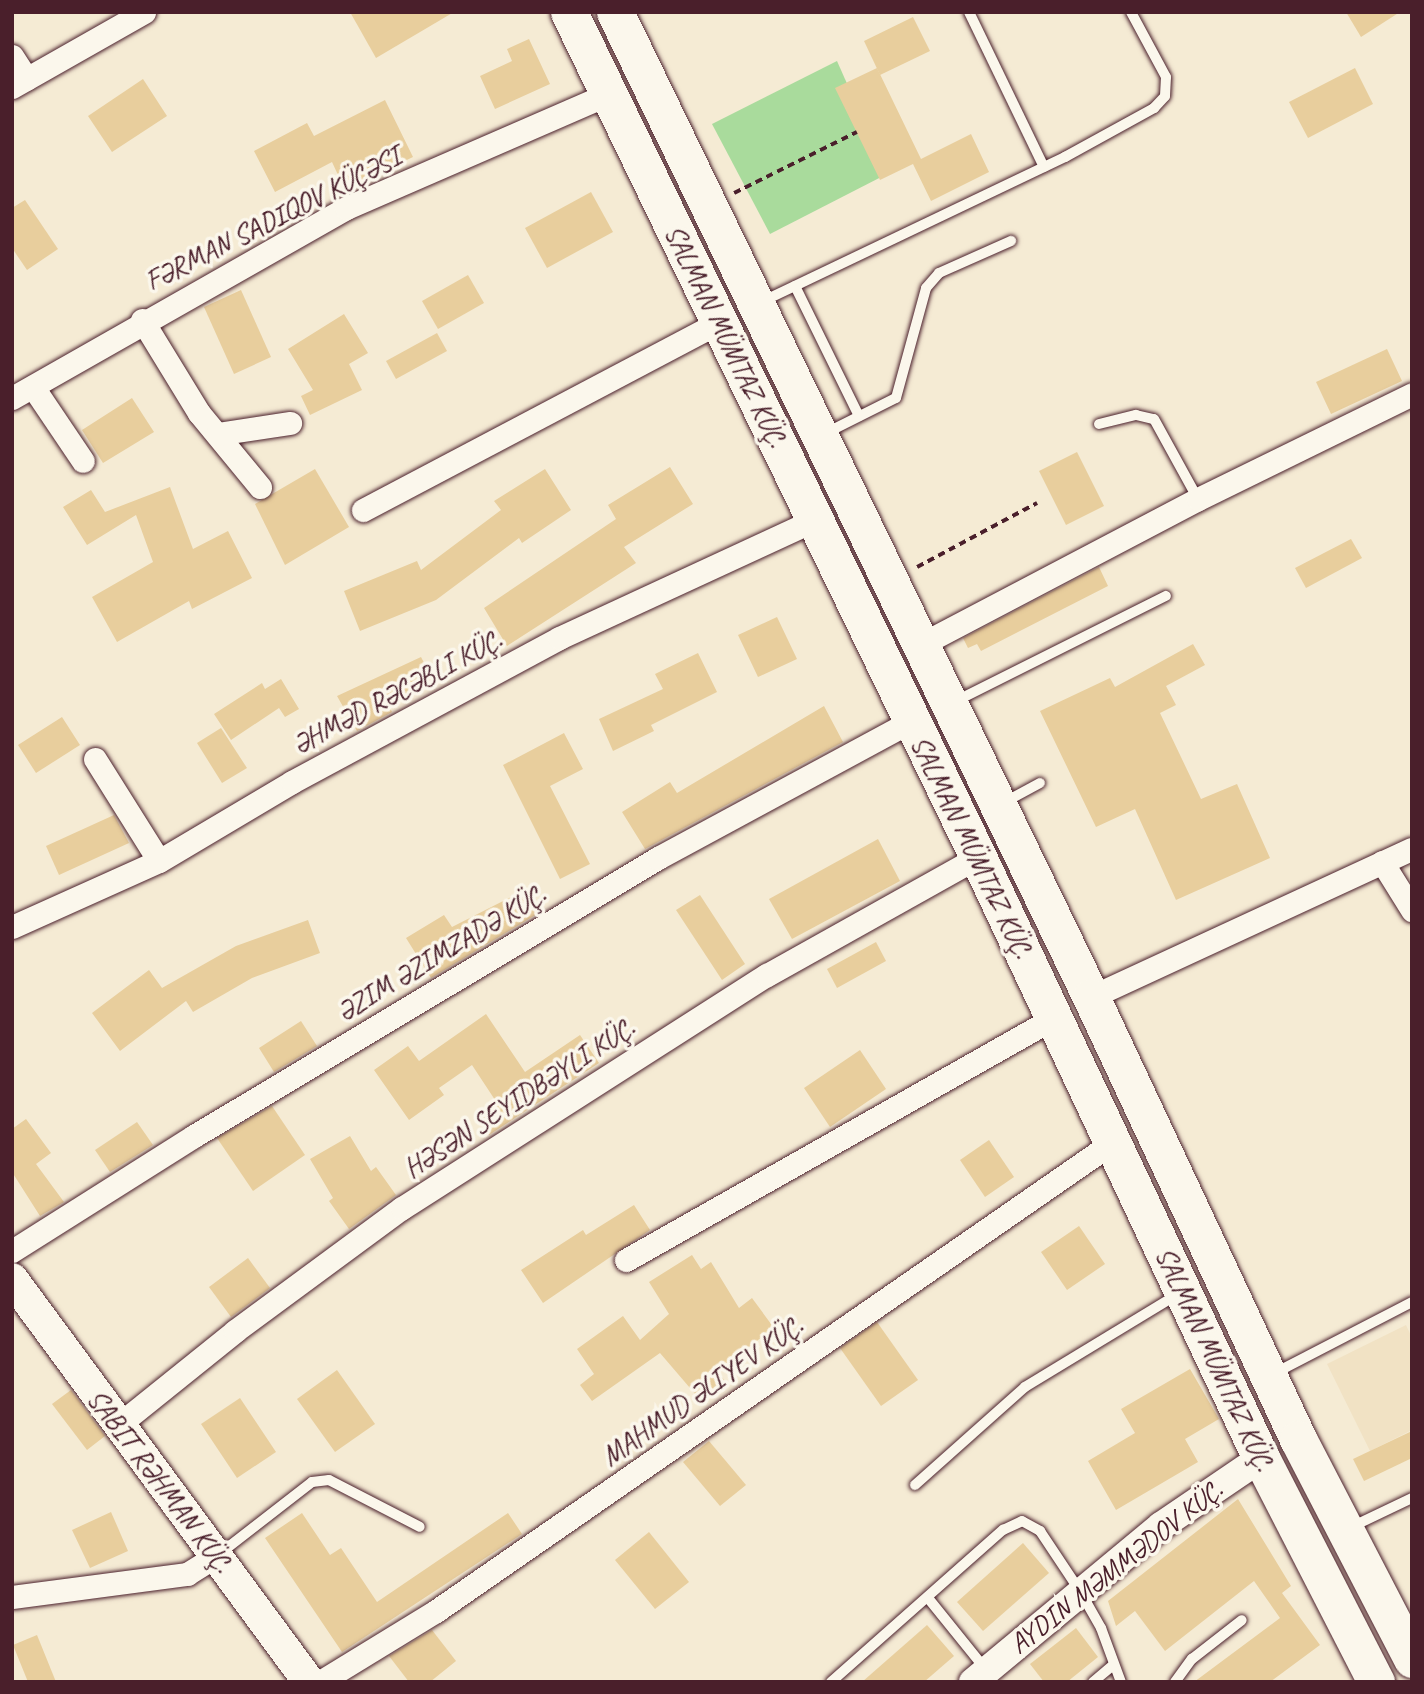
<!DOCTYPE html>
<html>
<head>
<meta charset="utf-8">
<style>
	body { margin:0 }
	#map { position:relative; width:1424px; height:1694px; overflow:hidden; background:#f5ebd4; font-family:Caveat,sans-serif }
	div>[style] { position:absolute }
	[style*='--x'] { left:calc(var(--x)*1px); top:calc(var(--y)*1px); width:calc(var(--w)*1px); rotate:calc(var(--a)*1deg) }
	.built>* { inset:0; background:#f1e2c4 }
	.green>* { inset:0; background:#a9db9c }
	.building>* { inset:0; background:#e8ce9d }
	.path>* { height:3.5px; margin-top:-1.75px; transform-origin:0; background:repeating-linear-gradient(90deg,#4a1f2b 0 7px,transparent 0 12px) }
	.roads { filter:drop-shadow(0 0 2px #4a1f2b) drop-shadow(0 0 2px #4a1f2b) }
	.service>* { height:10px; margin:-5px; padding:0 5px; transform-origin:5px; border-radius:5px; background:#fbf7ec }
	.minor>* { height:23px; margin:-11.5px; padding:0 11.5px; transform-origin:11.5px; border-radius:11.5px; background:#fbf7ec }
	.tertiary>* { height:28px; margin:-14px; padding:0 14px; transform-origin:14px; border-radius:14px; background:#fbf7ec }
	.secondary>* { height:32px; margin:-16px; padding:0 16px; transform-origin:16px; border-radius:16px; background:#fbf7ec }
	.trunk>* { height:37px; margin:-18.5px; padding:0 18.5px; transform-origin:18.5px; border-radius:18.5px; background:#fbf7ec }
	span { translate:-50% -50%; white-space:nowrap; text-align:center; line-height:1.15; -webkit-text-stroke:7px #fbf7ec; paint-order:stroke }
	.street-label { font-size:28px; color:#4a1f2b }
	.frame { position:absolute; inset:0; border:14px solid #4a1f2b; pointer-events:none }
</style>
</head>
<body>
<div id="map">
	<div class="built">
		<i style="clip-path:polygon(1406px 1325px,1412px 1338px,1412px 1430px,1370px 1451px,1327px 1364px)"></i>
	</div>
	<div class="green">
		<i style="clip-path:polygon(837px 61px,887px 174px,770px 234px,712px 124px)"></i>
	</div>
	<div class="building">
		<i style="clip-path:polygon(350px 12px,454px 12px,376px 58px)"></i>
		<i style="clip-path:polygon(1346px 12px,1400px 12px,1361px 37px)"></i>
		<i style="clip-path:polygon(913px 17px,930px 51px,880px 75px,864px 41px)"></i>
		<i style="clip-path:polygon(529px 39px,550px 84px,495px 109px,480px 76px,512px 61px,507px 49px)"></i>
		<i style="clip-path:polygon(877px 68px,921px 159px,971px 134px,989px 172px,931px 201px,913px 164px,880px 180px,835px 88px)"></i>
		<i style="clip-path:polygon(1355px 68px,1373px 104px,1308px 138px,1289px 102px)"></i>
		<i style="clip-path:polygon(143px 79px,167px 116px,112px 152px,88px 116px)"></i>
		<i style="clip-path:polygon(385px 100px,413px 157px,345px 190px,332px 162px,275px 192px,254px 151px,307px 123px,314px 136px)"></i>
		<i style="clip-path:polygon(591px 192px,613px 232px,547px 268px,525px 228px)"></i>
		<i style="clip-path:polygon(25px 200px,58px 249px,27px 270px,12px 248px,12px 208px)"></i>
		<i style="clip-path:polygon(468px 275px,484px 303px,438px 329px,422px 301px)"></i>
		<i style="clip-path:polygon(241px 290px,271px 357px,234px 374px,204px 307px)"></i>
		<i style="clip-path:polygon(344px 314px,368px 353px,349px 364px,362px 390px,310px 415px,301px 396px,313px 390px,288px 349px)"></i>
		<i style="clip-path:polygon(437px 333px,447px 351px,396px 379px,386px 361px)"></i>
		<i style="clip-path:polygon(1387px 349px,1402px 381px,1331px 414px,1316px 382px)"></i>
		<i style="clip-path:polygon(132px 398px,154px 432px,103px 463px,82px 430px)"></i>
		<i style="clip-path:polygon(1077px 452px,1104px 506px,1066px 525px,1039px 471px)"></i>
		<i style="clip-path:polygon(670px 467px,693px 504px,624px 547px,636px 563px,507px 646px,484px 608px,616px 519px,608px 505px)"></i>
		<i style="clip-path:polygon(315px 469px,349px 527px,285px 565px,255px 504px)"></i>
		<i style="clip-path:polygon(545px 469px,571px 510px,522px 543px,519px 538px,436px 600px,360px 631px,344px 591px,417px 561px,421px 570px,501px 510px,494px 501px)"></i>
		<i style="clip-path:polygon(170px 487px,193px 549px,228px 531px,252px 578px,192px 609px,189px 601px,117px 642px,92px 597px,153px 562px,136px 515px,87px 545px,63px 507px,91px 490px,105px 512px)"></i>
		<i style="clip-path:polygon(1351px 539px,1362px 558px,1306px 588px,1295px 568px)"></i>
		<i style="clip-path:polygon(1099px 567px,1108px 586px,981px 651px,977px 644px,968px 648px,963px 638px)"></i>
		<i style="clip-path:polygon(777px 617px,797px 659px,758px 677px,738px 635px)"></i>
		<i style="clip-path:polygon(1193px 644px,1205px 665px,1166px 686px,1176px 705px,1160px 713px,1201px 799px,1237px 784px,1270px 858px,1176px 900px,1135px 809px,1096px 827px,1040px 711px,1110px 678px,1115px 687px)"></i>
		<i style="clip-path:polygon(698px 653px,717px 692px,651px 725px,654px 731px,613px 751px,599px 719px,663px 689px,655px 674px)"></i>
		<i style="clip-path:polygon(421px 657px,433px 680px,388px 704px,392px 712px,357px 731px,337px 696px)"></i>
		<i style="clip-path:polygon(281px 679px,299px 709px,285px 717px,279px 708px,231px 740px,214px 714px,262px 683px,265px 689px)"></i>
		<i style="clip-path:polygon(824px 706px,843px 742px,645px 849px,622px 812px,670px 782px,677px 793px)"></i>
		<i style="clip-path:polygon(62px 717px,80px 745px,36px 773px,18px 745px)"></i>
		<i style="clip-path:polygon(221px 728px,247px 768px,222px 783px,197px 743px)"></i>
		<i style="clip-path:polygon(564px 733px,583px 769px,550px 786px,590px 864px,560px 879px,503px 765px)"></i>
		<i style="clip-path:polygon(114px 815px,129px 843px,59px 875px,46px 846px)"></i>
		<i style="clip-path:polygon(878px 839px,900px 881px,792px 939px,769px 899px)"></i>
		<i style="clip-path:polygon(525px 890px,537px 914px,431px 978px,406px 938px,444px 915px,452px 927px)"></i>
		<i style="clip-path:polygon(700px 895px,745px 964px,722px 980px,676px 910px)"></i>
		<i style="clip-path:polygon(308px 920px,320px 953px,252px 978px,193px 1012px,186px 1001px,120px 1051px,92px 1013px,149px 970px,162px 988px,236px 946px)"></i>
		<i style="clip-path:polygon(876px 942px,886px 961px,837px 988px,827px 969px)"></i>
		<i style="clip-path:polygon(486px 1014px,525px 1072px,580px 1035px,599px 1063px,489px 1135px,477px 1117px,497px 1103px,472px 1065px,439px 1088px,444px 1095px,409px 1120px,374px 1070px,408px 1046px,419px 1061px)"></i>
		<i style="clip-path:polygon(301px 1021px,317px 1046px,274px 1072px,259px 1048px)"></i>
		<i style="clip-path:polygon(860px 1050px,886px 1089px,830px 1127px,804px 1088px)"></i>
		<i style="clip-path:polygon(272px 1106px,305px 1155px,253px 1191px,217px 1138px)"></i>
		<i style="clip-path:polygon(26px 1119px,51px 1153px,36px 1164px,64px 1202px,40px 1216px,12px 1172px,12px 1129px)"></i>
		<i style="clip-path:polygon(137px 1122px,153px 1145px,110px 1172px,95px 1150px)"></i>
		<i style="clip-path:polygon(350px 1136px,371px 1171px,376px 1167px,396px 1195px,349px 1229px,329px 1201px,333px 1198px,310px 1159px)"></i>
		<i style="clip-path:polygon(989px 1140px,1014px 1177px,985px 1197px,960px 1160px)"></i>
		<i style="clip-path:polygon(634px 1205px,650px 1230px,543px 1303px,521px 1270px,583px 1230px,586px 1235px)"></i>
		<i style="clip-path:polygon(1079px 1226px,1105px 1264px,1067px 1290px,1041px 1252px)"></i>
		<i style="clip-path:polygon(692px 1255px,701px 1269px,711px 1262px,739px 1308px,752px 1298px,774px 1328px,717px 1371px,726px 1382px,702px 1402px,660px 1353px,592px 1401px,580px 1385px,594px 1374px,577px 1349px,623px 1316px,640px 1340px,669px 1314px,649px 1282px)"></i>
		<i style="clip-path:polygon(248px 1258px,270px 1288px,231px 1317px,209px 1287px)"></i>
		<i style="clip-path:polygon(877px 1322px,918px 1380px,881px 1406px,840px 1348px)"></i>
		<i style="clip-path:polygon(1190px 1369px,1219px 1419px,1185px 1439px,1198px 1462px,1116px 1510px,1088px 1461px,1135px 1433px,1121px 1409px)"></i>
		<i style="clip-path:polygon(337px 1370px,375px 1424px,335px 1452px,297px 1399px)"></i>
		<i style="clip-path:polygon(71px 1390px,105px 1436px,87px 1450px,52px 1404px)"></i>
		<i style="clip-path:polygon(240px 1398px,276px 1452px,237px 1478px,201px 1424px)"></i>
		<i style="clip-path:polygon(1412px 1431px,1412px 1458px,1364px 1481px,1353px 1459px)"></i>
		<i style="clip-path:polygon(709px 1441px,746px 1485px,720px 1506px,683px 1462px)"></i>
		<i style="clip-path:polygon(1238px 1499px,1291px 1586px,1282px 1593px,1320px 1645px,1270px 1682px,1194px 1682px,1280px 1618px,1254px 1581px,1165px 1651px,1135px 1611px,1116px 1626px,1108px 1601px)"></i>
		<i style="clip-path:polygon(111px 1512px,128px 1551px,90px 1568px,72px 1530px)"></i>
		<i style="clip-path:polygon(302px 1513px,330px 1555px,341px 1548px,377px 1602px,508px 1513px,522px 1534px,342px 1652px,265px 1538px)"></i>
		<i style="clip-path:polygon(649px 1532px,689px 1582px,655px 1609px,615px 1560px)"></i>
		<i style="clip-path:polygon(1023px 1543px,1049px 1573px,983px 1631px,957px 1602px)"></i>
		<i style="clip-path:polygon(927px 1625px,954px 1656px,924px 1682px,862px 1682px)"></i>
		<i style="clip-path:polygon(1076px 1628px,1098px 1657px,1067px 1682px,1044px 1682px,1030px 1664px)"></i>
		<i style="clip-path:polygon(432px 1630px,456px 1661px,430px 1682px,409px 1682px,389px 1656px)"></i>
		<i style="clip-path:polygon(37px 1635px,56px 1682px,28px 1682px,13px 1645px)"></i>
	</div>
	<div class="path">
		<i style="--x:734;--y:193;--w:137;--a:-26.4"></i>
		<i style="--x:917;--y:567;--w:136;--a:-28.1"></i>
	</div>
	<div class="roads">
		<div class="service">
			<i style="--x:969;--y:12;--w:172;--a:64.2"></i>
			<i style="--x:795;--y:286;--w:145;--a:63.8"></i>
			<i style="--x:761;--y:302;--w:337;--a:-25.5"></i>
			<i style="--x:1065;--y:157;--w:102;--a:-28.8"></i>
			<i style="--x:1154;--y:108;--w:16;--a:-47"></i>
			<i style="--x:1165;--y:96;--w:19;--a:-87"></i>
			<i style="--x:1166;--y:77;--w:74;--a:-118.3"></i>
			<i style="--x:1099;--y:424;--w:38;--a:-14"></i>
			<i style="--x:1136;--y:415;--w:18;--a:13"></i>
			<i style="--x:1154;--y:419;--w:91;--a:61.2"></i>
			<i style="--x:826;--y:433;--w:78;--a:-26.6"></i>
			<i style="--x:896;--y:398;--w:114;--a:-74.7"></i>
			<i style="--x:926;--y:288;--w:20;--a:-49"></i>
			<i style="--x:939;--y:273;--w:79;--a:-24"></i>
			<i style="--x:954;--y:702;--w:237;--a:-26.6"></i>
			<i style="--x:1003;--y:803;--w:42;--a:-28.4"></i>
			<i style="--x:1275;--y:1373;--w:154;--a:-27.4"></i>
			<i style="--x:915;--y:1485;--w:147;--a:-41.7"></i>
			<i style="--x:1025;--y:1387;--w:179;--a:-31.3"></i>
			<i style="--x:1349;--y:1528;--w:70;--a:-25.5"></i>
			<i style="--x:218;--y:1555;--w:119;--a:-37.8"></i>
			<i style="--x:312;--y:1482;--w:17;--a:-7"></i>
			<i style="--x:329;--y:1480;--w:102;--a:27.3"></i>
			<i style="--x:928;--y:1598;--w:94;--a:51.1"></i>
			<i style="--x:831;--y:1682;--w:230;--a:-41.5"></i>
			<i style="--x:1003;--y:1530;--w:21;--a:-25"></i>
			<i style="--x:1022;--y:1521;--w:21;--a:29"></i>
			<i style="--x:1040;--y:1531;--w:72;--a:56.3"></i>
			<i style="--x:1080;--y:1591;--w:43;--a:60.4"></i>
			<i style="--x:1101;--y:1628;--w:58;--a:69.7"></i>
			<i style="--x:1093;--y:1682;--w:25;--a:-40"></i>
			<i style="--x:1175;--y:1682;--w:29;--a:-54"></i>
			<i style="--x:1192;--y:1659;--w:63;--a:-38"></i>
		</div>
		<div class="minor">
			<i style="--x:12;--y:56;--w:27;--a:57"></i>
			<i style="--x:12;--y:87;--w:152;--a:-29.6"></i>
			<i style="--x:142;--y:320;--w:109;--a:58.5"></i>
			<i style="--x:199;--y:413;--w:96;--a:50.5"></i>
			<i style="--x:33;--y:387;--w:89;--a:56"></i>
			<i style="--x:12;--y:398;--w:384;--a:-29.6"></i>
			<i style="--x:346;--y:208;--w:286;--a:-23.5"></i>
			<i style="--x:217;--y:434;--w:74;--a:-8.6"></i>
			<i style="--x:363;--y:510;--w:403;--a:-27.8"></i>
			<i style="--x:920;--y:645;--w:314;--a:-27.7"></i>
			<i style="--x:1198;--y:499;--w:238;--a:-26.1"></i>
			<i style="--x:95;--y:759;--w:120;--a:57.9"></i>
			<i style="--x:1382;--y:862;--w:57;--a:58"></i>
			<i style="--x:12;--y:927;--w:161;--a:-24.2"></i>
			<i style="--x:159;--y:861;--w:155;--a:-30.7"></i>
			<i style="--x:292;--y:782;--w:303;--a:-28.3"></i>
			<i style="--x:559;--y:638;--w:283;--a:-24.8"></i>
			<i style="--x:1091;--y:997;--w:353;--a:-24.8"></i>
			<i style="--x:12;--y:1251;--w:215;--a:-32.3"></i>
			<i style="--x:194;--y:1136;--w:541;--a:-30.93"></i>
			<i style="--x:658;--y:858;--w:286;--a:-28.4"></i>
			<i style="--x:626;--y:1260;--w:493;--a:-29.5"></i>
			<i style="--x:117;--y:1426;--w:151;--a:-38.8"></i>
			<i style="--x:235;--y:1331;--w:207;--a:-36.4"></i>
			<i style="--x:402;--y:1208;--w:433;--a:-32.6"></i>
			<i style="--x:767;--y:975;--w:242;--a:-29.2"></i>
			<i style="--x:12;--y:1597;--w:177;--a:-7.5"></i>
			<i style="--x:187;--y:1574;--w:34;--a:-32"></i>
			<i style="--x:320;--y:1682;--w:136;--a:-31.5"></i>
			<i style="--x:436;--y:1611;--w:824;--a:-34.71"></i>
		</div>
		<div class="tertiary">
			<i style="--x:973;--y:1682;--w:244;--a:-39.7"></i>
			<i style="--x:1161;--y:1526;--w:121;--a:-34.2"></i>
		</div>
		<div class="secondary">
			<i style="--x:12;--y:1279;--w:501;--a:53.61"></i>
		</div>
		<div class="trunk">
			<i style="--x:569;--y:12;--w:939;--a:64.17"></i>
			<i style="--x:978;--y:857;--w:664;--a:64.79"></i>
			<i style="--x:1261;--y:1458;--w:252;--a:62.8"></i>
			<i style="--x:615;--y:12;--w:1094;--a:64.21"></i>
			<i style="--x:1091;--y:997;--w:488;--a:64.9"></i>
			<i style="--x:1298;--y:1439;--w:248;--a:62.6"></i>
		</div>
	</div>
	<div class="street-label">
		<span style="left:273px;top:219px;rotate:-27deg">FƏRMAN SADIQOV KÜÇƏSI</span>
		<span style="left:726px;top:336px;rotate:64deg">SALMAN MÜMTAZ KÜÇ.</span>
		<span style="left:397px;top:692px;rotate:-28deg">ƏHMƏD RƏCƏBLI KÜÇ.</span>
		<span style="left:972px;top:847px;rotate:64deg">SALMAN MÜMTAZ KÜÇ.</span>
		<span style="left:441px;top:953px;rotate:-31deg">ƏZIM ƏZIMZADƏ KÜÇ.</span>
		<span style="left:519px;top:1098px;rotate:-33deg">HƏSƏN SEYIDBƏYLI KÜÇ.</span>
		<span style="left:1215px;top:1359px;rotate:65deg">SALMAN MÜMTAZ KÜÇ.</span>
		<span style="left:702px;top:1391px;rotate:-35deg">MAHMUD ƏLIYEV KÜÇ.</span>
		<span style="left:160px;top:1481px;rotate:53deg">SABIT RƏHMAN KÜÇ.</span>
		<span style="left:1116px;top:1567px;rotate:-38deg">AYDIN MƏMMƏDOV KÜÇ.</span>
	</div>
	<div class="frame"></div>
</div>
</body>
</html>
